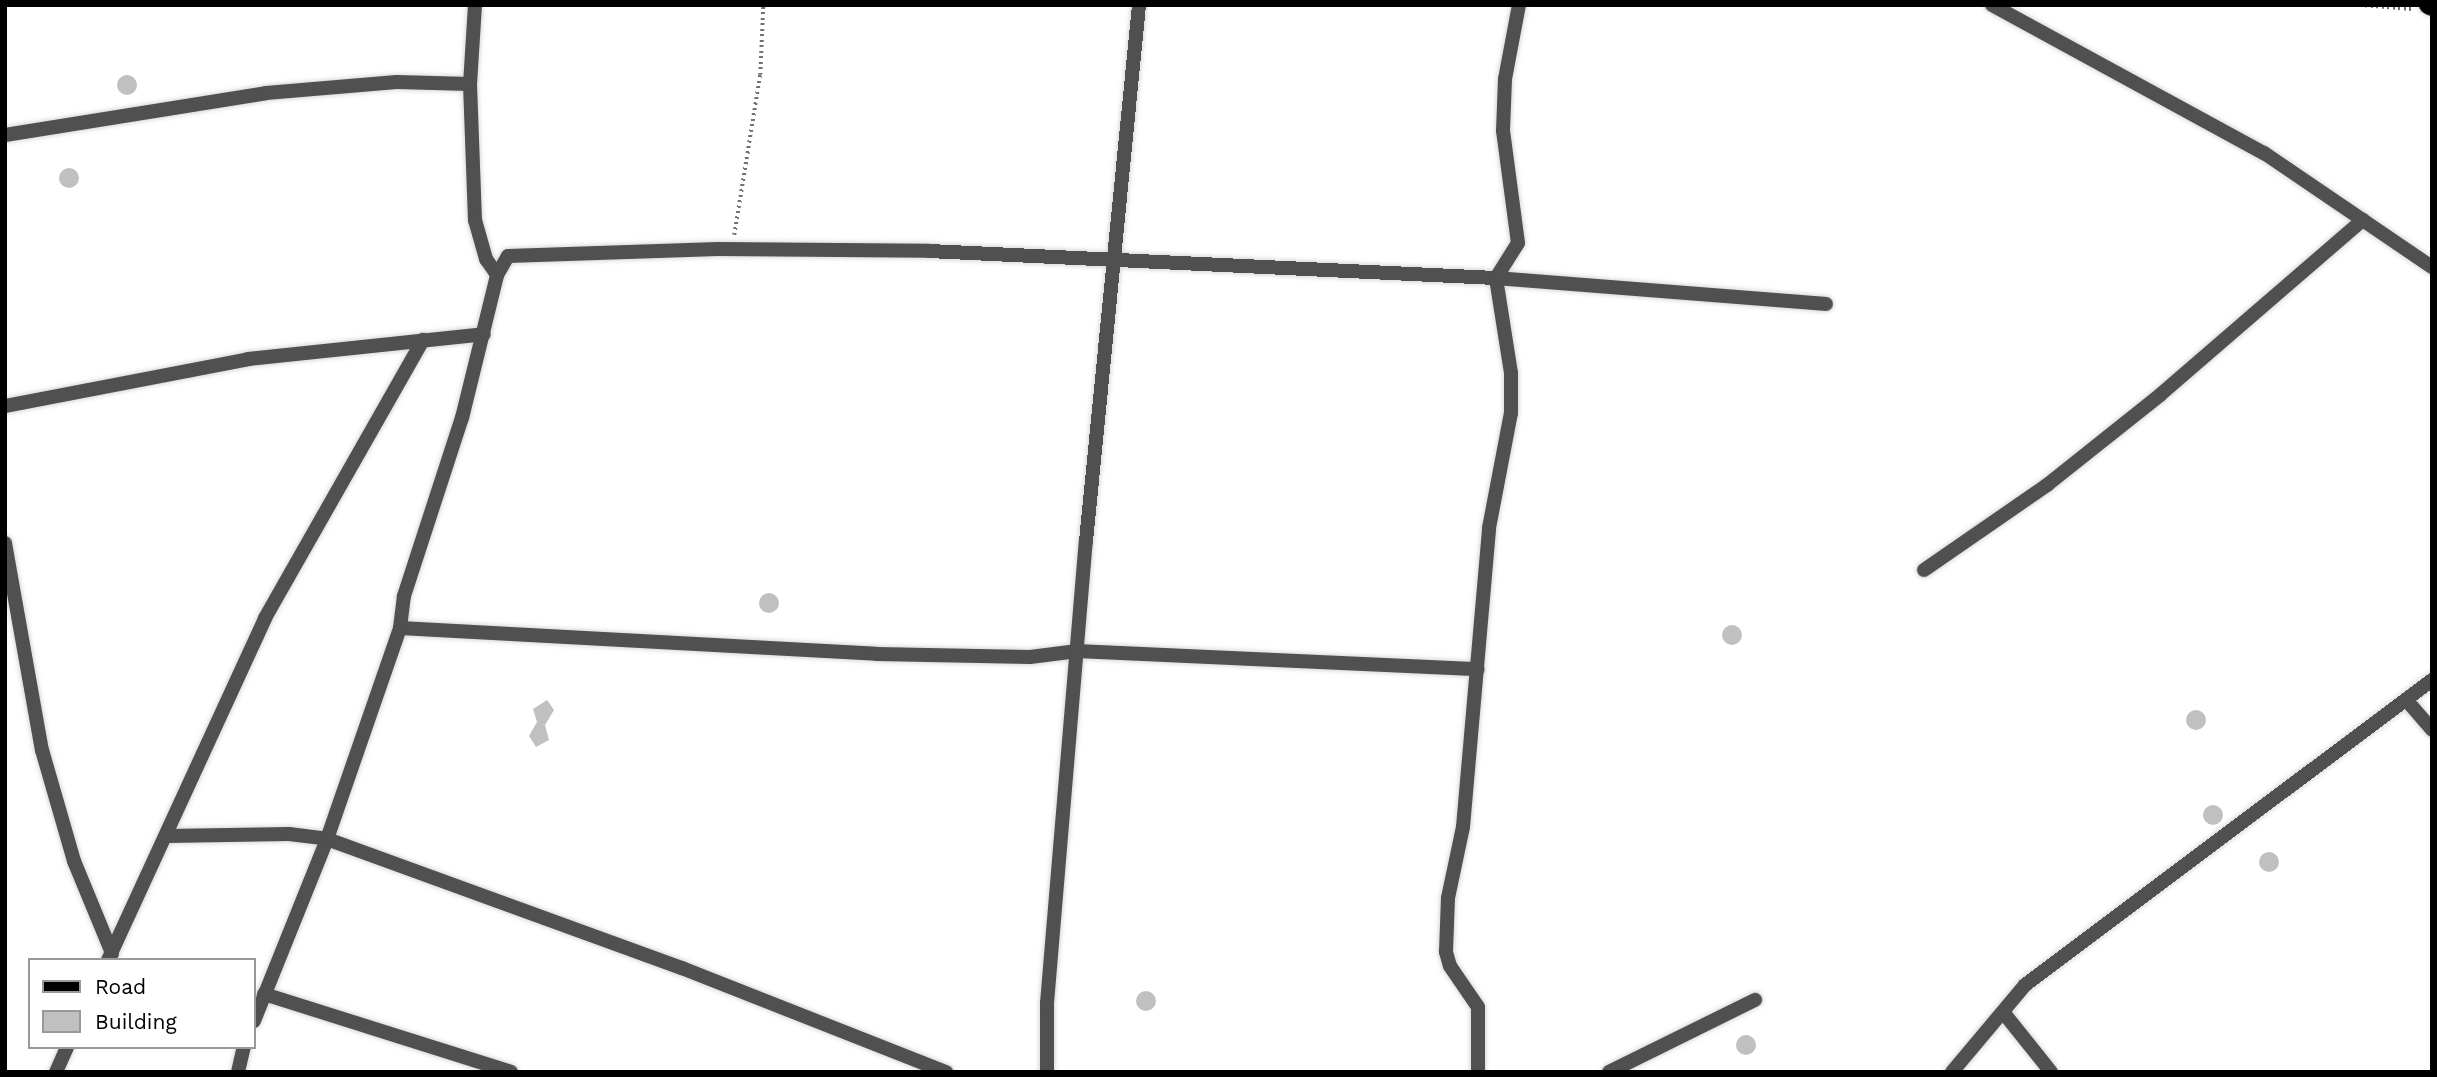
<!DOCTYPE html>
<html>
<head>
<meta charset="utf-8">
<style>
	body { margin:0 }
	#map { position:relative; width:2437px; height:1077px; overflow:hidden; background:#fff; font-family:"Work Sans",sans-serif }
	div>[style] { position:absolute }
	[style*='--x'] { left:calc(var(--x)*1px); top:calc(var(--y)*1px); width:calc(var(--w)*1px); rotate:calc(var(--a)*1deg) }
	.building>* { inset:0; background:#c0c0c0 }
	.round { border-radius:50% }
	.path>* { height:3.5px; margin-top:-1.75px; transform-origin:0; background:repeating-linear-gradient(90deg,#727272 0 2px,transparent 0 5.5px) }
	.roads { filter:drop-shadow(0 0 2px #dbdbdb) drop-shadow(0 0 2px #dbdbdb) }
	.minor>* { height:14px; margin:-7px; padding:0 7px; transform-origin:7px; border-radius:7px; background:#505050 }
	.primary>* { height:18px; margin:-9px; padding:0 9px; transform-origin:9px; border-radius:9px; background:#000 }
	span { translate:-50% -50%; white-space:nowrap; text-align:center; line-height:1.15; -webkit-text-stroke:6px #fff; paint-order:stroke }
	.frame { position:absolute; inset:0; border:7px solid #000; pointer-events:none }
	.legend { position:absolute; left:28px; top:958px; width:228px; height:91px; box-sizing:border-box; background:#fff; border:2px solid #999; margin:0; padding:9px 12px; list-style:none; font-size:21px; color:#000 }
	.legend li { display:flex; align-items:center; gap:14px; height:35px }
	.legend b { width:35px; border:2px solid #999 }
</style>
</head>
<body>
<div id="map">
	<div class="building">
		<i class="round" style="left:117px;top:75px;width:20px;height:20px"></i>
		<i class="round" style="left:59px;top:168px;width:20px;height:20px"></i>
		<i class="round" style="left:759px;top:593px;width:20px;height:20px"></i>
		<i class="round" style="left:1722px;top:625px;width:20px;height:20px"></i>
		<i style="clip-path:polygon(547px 700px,554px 710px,545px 725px,549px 740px,536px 747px,529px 736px,537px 722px,533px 709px)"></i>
		<i class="round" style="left:2186px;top:710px;width:20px;height:20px"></i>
		<i class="round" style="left:2203px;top:805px;width:20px;height:20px"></i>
		<i class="round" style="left:2259px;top:852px;width:20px;height:20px"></i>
		<i class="round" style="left:1136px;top:991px;width:20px;height:20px"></i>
		<i class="round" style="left:1736px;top:1035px;width:20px;height:20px"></i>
	</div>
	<div class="path">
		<i style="--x:2360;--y:5;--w:52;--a:4.4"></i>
		<i style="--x:734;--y:235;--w:162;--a:-80.8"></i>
		<i style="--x:760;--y:75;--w:70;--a:-87.5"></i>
	</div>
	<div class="roads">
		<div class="minor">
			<i style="--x:475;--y:5;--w:79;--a:93.6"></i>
			<i style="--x:470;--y:84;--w:136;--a:87.9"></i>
			<i style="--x:475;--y:220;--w:41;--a:74.2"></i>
			<i style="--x:486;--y:259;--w:19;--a:55"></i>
			<i style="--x:1992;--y:5;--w:310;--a:28.6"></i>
			<i style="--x:2264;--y:153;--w:203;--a:34.2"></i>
			<i style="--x:5;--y:135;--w:264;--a:-9.1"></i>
			<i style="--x:266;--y:93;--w:131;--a:-4.8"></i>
			<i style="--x:397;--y:82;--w:73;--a:1.6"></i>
			<i style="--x:5;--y:406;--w:248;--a:-10.9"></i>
			<i style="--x:248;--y:359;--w:237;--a:-6"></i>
			<i style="--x:5;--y:543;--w:210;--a:79.9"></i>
			<i style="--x:42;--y:750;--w:116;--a:73.9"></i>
			<i style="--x:74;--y:861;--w:100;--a:67.6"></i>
			<i style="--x:1924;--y:570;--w:150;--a:-34.6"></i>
			<i style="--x:2047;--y:485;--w:144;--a:-38.5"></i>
			<i style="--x:2160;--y:395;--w:268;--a:-40.8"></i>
			<i style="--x:400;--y:628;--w:477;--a:3.1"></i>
			<i style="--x:876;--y:654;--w:154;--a:1.1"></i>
			<i style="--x:1030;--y:657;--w:48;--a:-7.1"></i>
			<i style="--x:1078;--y:651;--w:400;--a:2.6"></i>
			<i style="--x:2408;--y:702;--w:37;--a:49"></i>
			<i style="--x:167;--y:836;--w:122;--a:-0.9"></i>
			<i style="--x:289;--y:834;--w:38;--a:7"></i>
			<i style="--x:327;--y:839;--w:378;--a:20"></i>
			<i style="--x:682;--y:968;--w:284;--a:21.5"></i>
			<i style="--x:108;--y:960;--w:376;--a:-65.3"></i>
			<i style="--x:265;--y:618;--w:320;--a:-60.4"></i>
			<i style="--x:264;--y:994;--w:259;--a:17.5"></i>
			<i style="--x:2003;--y:1012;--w:77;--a:51.3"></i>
			<i style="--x:254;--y:1021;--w:196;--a:-68.1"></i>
			<i style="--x:327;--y:839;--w:223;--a:-70.9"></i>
			<i style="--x:400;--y:628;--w:32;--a:-83"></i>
			<i style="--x:404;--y:596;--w:187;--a:-72"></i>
			<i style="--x:462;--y:418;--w:147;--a:-76.2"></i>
			<i style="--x:497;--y:275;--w:22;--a:-60"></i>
			<i style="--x:508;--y:256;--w:210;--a:-1.9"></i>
			<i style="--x:718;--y:249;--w:211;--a:0.5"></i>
			<i style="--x:929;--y:251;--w:568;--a:2.73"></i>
			<i style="--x:1496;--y:278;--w:331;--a:4.5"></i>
			<i style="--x:56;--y:1072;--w:27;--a:-66"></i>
			<i style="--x:238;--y:1072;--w:26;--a:-77"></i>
			<i style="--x:1047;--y:1072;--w:69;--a:-90"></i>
			<i style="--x:1047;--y:1003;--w:464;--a:-85.2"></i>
			<i style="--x:1086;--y:541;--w:539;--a:-84.35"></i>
			<i style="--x:1478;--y:1072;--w:65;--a:-90"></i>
			<i style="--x:1478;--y:1007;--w:50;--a:-124.3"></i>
			<i style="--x:1450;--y:966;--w:15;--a:-106"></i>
			<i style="--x:1446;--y:952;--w:54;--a:-87.9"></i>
			<i style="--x:1448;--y:898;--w:73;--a:-78.1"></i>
			<i style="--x:1463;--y:827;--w:300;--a:-85"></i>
			<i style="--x:1489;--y:528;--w:117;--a:-79.2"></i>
			<i style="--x:1511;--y:413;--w:40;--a:-90"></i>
			<i style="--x:1511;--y:373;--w:96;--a:-99"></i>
			<i style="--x:1496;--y:278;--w:41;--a:-57.8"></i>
			<i style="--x:1518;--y:243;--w:113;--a:-97.6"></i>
			<i style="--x:1503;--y:131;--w:52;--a:-87.8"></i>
			<i style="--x:1505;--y:79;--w:75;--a:-79.3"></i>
			<i style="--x:1609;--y:1072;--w:163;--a:-26.3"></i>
			<i style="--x:1952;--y:1072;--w:114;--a:-50"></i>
			<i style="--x:2025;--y:985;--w:509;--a:-36.85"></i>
		</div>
		<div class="primary">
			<i style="--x:2428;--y:5;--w:4;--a:27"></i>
		</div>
	</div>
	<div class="frame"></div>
	<ul class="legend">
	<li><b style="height:9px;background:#000"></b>Road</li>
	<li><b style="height:19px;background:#c0c0c0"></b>Building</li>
	</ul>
</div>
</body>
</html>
